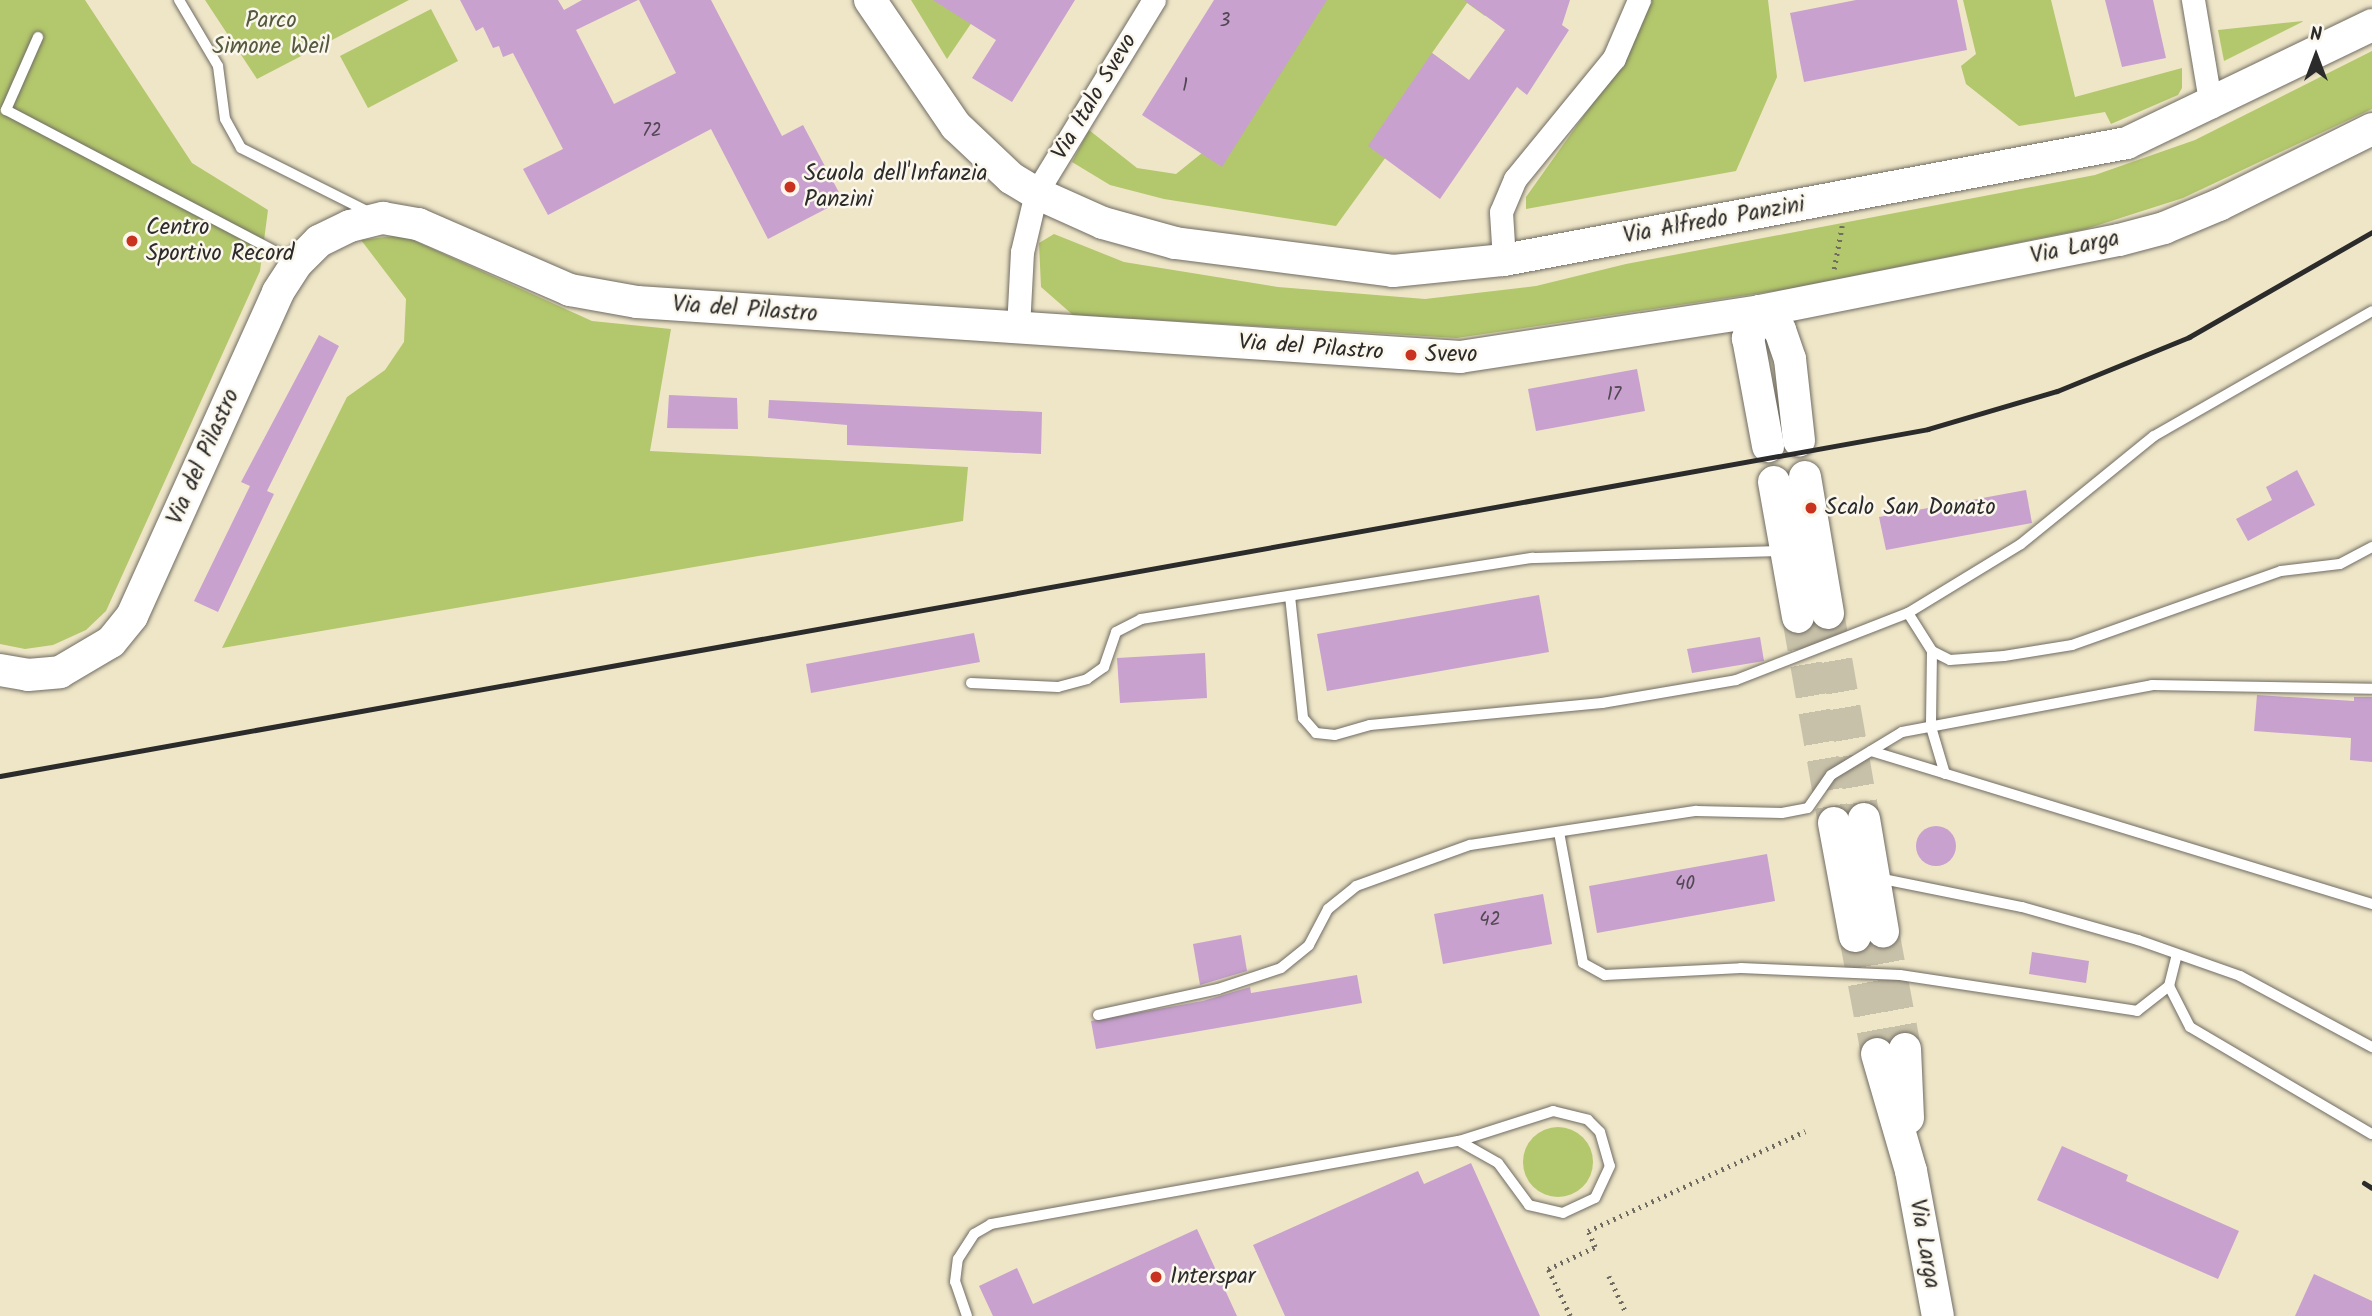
<!DOCTYPE html>
<html>
<head>
<meta charset="utf-8">
<style>
	body { margin:0 }
	#map { position:relative; width:2372px; height:1316px; overflow:hidden; background:#efe6c8; font-family:Kalam,sans-serif }
	div>[style] { position:absolute }
	[style*='--x'] { left:calc(var(--x)*1px); top:calc(var(--y)*1px); width:calc(var(--w)*1px); rotate:calc(var(--a)*1deg) }
	.green>* { inset:0; background:#b3c76c }
	.round { border-radius:50% }
	.building>* { inset:0; background:#c8a1cf }
	.secondary-tunnel>* { height:32px; margin-top:-16px; transform-origin:0; background:repeating-linear-gradient(90deg,#c8c1a9 0 32px,transparent 0 48px) }
	.path>* { height:4.5px; margin-top:-2.25px; transform-origin:0; background:repeating-linear-gradient(90deg,#706c62 0 2px,transparent 0 7px) }
	.roads { filter:drop-shadow(0 0 2px #706c62) drop-shadow(0 0 2px #706c62) }
	.lane>* { height:10px; margin:-5px; padding:0 5px; transform-origin:5px; border-radius:5px; background:#fff }
	.street>* { height:23px; margin:-11.5px; padding:0 11.5px; transform-origin:11.5px; border-radius:11.5px; background:#fff }
	.secondary>* { height:32px; margin:-16px; padding:0 16px; transform-origin:16px; border-radius:16px; background:#fff }
	.rail>* { height:5px; margin:-2.5px; padding:0 2.5px; transform-origin:2.5px; border-radius:2.5px; background:#2b2b2b }
	.dots>* { width:19px; height:19px; translate:-50% -50%; box-sizing:border-box; border:4px solid #fbf7ec; border-radius:50% }
	span { translate:-50% -50%; white-space:nowrap; text-align:center; line-height:1.15; -webkit-text-stroke:5px #fbf7ec; paint-order:stroke }
	.number-label { font-size:19px; color:#524854 }
	.number-label span { -webkit-text-stroke-width:0 }
	.park-label { font-size:23px; color:#545a3e }
	.street-label { font-size:23px; color:#2b2b2b }
	.poi-label { font-size:23px; color:#2b2b2b }
	.left { translate:0 -50%; text-align:left }
	.north { position:absolute; left:2281px; top:21px; width:70px; height:70px; -webkit-text-stroke:5px #fbf7ec; paint-order:stroke; rotate:0deg; font-size:19px; font-weight:700; line-height:28px; text-align:center; color:#2b2b2b }
	.north::after { content:''; display:block; margin:auto; width:24px; height:32px; background:#2b2b2b; clip-path:polygon(50% 0,100% 100%,50% 72%,0 100%) }
</style>
</head>
<body>
<div id="map">
	<div class="green">
		<i style="clip-path:polygon(0 0,85px 0,192px 163px,268px 210px,260px 271px,106px 611px,86px 630px,53px 645px,25px 649px,0 644px)"></i>
		<i style="clip-path:polygon(205px 0,409px 0,257px 79px)"></i>
		<i style="clip-path:polygon(911px 0,987px 0,947px 59px)"></i>
		<i style="clip-path:polygon(1296px 0,1497px 0,1485px 16px,1467px 3px,1432px 53px,1451px 67px,1336px 226px,1164px 199px,1110px 185px,1072px 162px,1089px 130px,1137px 168px,1176px 174px,1202px 153px)"></i>
		<i style="clip-path:polygon(1646px 0,1768px 0,1777px 77px,1736px 171px,1526px 209px,1526px 197px,1622px 62px)"></i>
		<i style="clip-path:polygon(1963px 0,2051px 0,2075px 97px,2182px 68px,2182px 88px,2178px 95px,2111px 124px,2105px 112px,2019px 126px,1966px 84px,1961px 66px,1976px 54px)"></i>
		<i style="clip-path:polygon(431px 9px,458px 61px,368px 108px,340px 56px)"></i>
		<i style="clip-path:polygon(2303px 21px,2302px 22px,2224px 61px,2218px 30px)"></i>
		<i style="clip-path:polygon(2372px 51px,2372px 109px,2183px 198px,2086px 229px,1788px 289px,1457px 338px,1073px 315px,1041px 287px,1039px 243px,1054px 234px,1124px 262px,1278px 287px,1425px 299px,1536px 286px,1626px 264px,2095px 175px,2195px 140px)"></i>
		<i style="clip-path:polygon(402px 235px,592px 321px,671px 329px,650px 451px,968px 467px,963px 521px,222px 648px,347px 397px,385px 370px,404px 342px,406px 299px,361px 240px)"></i>
		<i class="round" style="left:1523px;top:1127px;width:70px;height:70px"></i>
	</div>
	<div class="building">
		<i style="clip-path:polygon(460px 0,558px 0,564px 10px,582px 0,638px 0,576px 30px,614px 104px,676px 73px,639px 0,711px 0,782px 136px,803px 125px,843px 200px,768px 239px,711px 129px,548px 215px,523px 169px,563px 149px,513px 53px,503px 57px,499px 46px,493px 48px,483px 27px,476px 31px)"></i>
		<i style="clip-path:polygon(933px 0,1075px 0,1012px 102px,972px 78px,996px 40px)"></i>
		<i style="clip-path:polygon(1214px 0,1327px 0,1222px 167px,1142px 115px)"></i>
		<i style="clip-path:polygon(1464px 0,1570px 0,1562px 25px,1569px 30px,1527px 95px,1517px 87px,1440px 199px,1368px 146px,1432px 53px,1469px 80px,1505px 30px)"></i>
		<i style="clip-path:polygon(1856px 0,1957px 0,1967px 50px,1804px 82px,1790px 13px)"></i>
		<i style="clip-path:polygon(2105px 0,2153px 0,2166px 58px,2122px 67px)"></i>
		<i style="clip-path:polygon(319px 335px,339px 346px,267px 491px,274px 494px,218px 612px,194px 601px,250px 486px,241px 482px)"></i>
		<i style="clip-path:polygon(1637px 369px,1645px 411px,1536px 431px,1528px 389px)"></i>
		<i style="clip-path:polygon(669px 395px,737px 398px,738px 429px,667px 428px)"></i>
		<i style="clip-path:polygon(769px 400px,1042px 412px,1041px 454px,847px 445px,847px 425px,768px 418px)"></i>
		<i style="clip-path:polygon(2297px 470px,2315px 505px,2248px 541px,2236px 519px,2272px 500px,2266px 487px)"></i>
		<i style="clip-path:polygon(2026px 490px,2032px 523px,1886px 550px,1879px 517px)"></i>
		<i style="clip-path:polygon(1539px 595px,1549px 652px,1327px 691px,1317px 634px)"></i>
		<i style="clip-path:polygon(974px 633px,980px 662px,811px 693px,806px 664px)"></i>
		<i style="clip-path:polygon(1760px 637px,1764px 661px,1692px 673px,1687px 649px)"></i>
		<i style="clip-path:polygon(1205px 653px,1207px 698px,1120px 703px,1117px 658px)"></i>
		<i style="clip-path:polygon(2257px 695px,2354px 701px,2354px 697px,2372px 697px,2372px 762px,2350px 760px,2351px 738px,2254px 731px)"></i>
		<i class="round" style="left:1916px;top:826px;width:40px;height:40px"></i>
		<i style="clip-path:polygon(1767px 854px,1775px 901px,1597px 933px,1589px 886px)"></i>
		<i style="clip-path:polygon(1543px 894px,1552px 944px,1443px 964px,1434px 914px)"></i>
		<i style="clip-path:polygon(1241px 935px,1247px 971px,1200px 985px,1193px 944px)"></i>
		<i style="clip-path:polygon(2032px 952px,2089px 961px,2086px 983px,2029px 974px)"></i>
		<i style="clip-path:polygon(1357px 975px,1362px 1003px,1096px 1049px,1091px 1021px,1203px 1001px,1250px 987px,1251px 993px)"></i>
		<i style="clip-path:polygon(2062px 1146px,2128px 1175px,2126px 1181px,2239px 1231px,2218px 1279px,2037px 1200px)"></i>
		<i style="clip-path:polygon(1471px 1163px,1540px 1316px,1285px 1316px,1253px 1245px,1418px 1171px,1424px 1184px)"></i>
		<i style="clip-path:polygon(1197px 1229px,1237px 1316px,993px 1316px,979px 1286px,1017px 1268px,1033px 1304px)"></i>
		<i style="clip-path:polygon(2314px 1274px,2372px 1301px,2372px 1316px,2295px 1316px)"></i>
	</div>
	<div class="secondary-tunnel">
		<i style="--x:1828;--y:613;--w:209;--a:80.1"></i>
		<i style="--x:1798;--y:617;--w:209;--a:80.1"></i>
		<i style="--x:1883;--y:931;--w:120;--a:79.4"></i>
		<i style="--x:1855;--y:936;--w:120;--a:79.4"></i>
	</div>
	<div class="path">
		<i style="--x:1834;--y:269;--w:44;--a:-79.5"></i>
		<i style="--x:1609;--y:1276;--w:40;--a:65"></i>
		<i style="--x:1570;--y:1316;--w:52;--a:-115.1"></i>
		<i style="--x:1548;--y:1269;--w:52;--a:-25.1"></i>
		<i style="--x:1595;--y:1247;--w:17;--a:-114"></i>
		<i style="--x:1588;--y:1231;--w:239;--a:-24.7"></i>
	</div>
	<div class="roads">
		<div class="lane">
			<i style="--x:179;--y:0;--w:77;--a:59.4"></i>
			<i style="--x:218;--y:66;--w:53;--a:82.5"></i>
			<i style="--x:225;--y:119;--w:33;--a:61"></i>
			<i style="--x:241;--y:148;--w:145;--a:26.6"></i>
			<i style="--x:38;--y:37;--w:80;--a:113.7"></i>
			<i style="--x:6;--y:110;--w:327;--a:27.7"></i>
			<i style="--x:1290;--y:596;--w:123;--a:83.9"></i>
			<i style="--x:1303;--y:718;--w:20;--a:49"></i>
			<i style="--x:1316;--y:733;--w:19;--a:6"></i>
			<i style="--x:1335;--y:735;--w:36;--a:-16"></i>
			<i style="--x:1370;--y:725;--w:233;--a:-5.4"></i>
			<i style="--x:1602;--y:703;--w:136;--a:-9.7"></i>
			<i style="--x:1736;--y:680;--w:185;--a:-21.3"></i>
			<i style="--x:1908;--y:613;--w:132;--a:-31.4"></i>
			<i style="--x:2021;--y:544;--w:171;--a:-39.1"></i>
			<i style="--x:2154;--y:436;--w:251;--a:-29.8"></i>
			<i style="--x:1908;--y:613;--w:45;--a:57.7"></i>
			<i style="--x:1932;--y:651;--w:20;--a:27"></i>
			<i style="--x:1950;--y:660;--w:54;--a:-4.2"></i>
			<i style="--x:2004;--y:656;--w:69;--a:-9.2"></i>
			<i style="--x:2072;--y:645;--w:222;--a:-19.5"></i>
			<i style="--x:2281;--y:571;--w:59;--a:-6.8"></i>
			<i style="--x:2340;--y:564;--w:36;--a:-28"></i>
			<i style="--x:1932;--y:651;--w:76;--a:90.8"></i>
			<i style="--x:1931;--y:727;--w:49;--a:73.4"></i>
			<i style="--x:971;--y:683;--w:87;--a:2.6"></i>
			<i style="--x:1058;--y:687;--w:30;--a:-15"></i>
			<i style="--x:1087;--y:679;--w:21;--a:-35"></i>
			<i style="--x:1104;--y:667;--w:37;--a:-71"></i>
			<i style="--x:1116;--y:632;--w:28;--a:-27"></i>
			<i style="--x:1141;--y:619;--w:396;--a:-8.9"></i>
			<i style="--x:1532;--y:558;--w:252;--a:-1.6"></i>
			<i style="--x:1871;--y:751;--w:524;--a:16.98"></i>
			<i style="--x:1559;--y:832;--w:133;--a:79.6"></i>
			<i style="--x:1583;--y:963;--w:25;--a:29"></i>
			<i style="--x:1605;--y:975;--w:136;--a:-2.9"></i>
			<i style="--x:1741;--y:968;--w:159;--a:2.5"></i>
			<i style="--x:1900;--y:975;--w:240;--a:8.6"></i>
			<i style="--x:2137;--y:1011;--w:41;--a:-38"></i>
			<i style="--x:2169;--y:986;--w:32;--a:-76"></i>
			<i style="--x:1878;--y:878;--w:147;--a:11.4"></i>
			<i style="--x:2022;--y:907;--w:121;--a:15.9"></i>
			<i style="--x:2138;--y:940;--w:108;--a:19.4"></i>
			<i style="--x:2240;--y:976;--w:150;--a:28.3"></i>
			<i style="--x:2169;--y:986;--w:46;--a:62.9"></i>
			<i style="--x:2190;--y:1027;--w:211;--a:30.5"></i>
			<i style="--x:1098;--y:1015;--w:123;--a:-12.2"></i>
			<i style="--x:1218;--y:989;--w:66;--a:-18.4"></i>
			<i style="--x:1281;--y:968;--w:36;--a:-39"></i>
			<i style="--x:1309;--y:945;--w:41;--a:-62.2"></i>
			<i style="--x:1328;--y:909;--w:36;--a:-39"></i>
			<i style="--x:1356;--y:886;--w:121;--a:-19.8"></i>
			<i style="--x:1470;--y:845;--w:229;--a:-8.6"></i>
			<i style="--x:1696;--y:811;--w:86;--a:1.3"></i>
			<i style="--x:1782;--y:813;--w:26;--a:-11"></i>
			<i style="--x:1808;--y:808;--w:40;--a:-55.1"></i>
			<i style="--x:1831;--y:775;--w:83;--a:-31.2"></i>
			<i style="--x:1902;--y:732;--w:254;--a:-10.6"></i>
			<i style="--x:2152;--y:685;--w:220;--a:1"></i>
			<i style="--x:1553;--y:1111;--w:36;--a:14"></i>
			<i style="--x:1588;--y:1120;--w:17;--a:45"></i>
			<i style="--x:1600;--y:1132;--w:35;--a:74"></i>
			<i style="--x:1610;--y:1166;--w:35;--a:115"></i>
			<i style="--x:1595;--y:1198;--w:35;--a:155"></i>
			<i style="--x:1563;--y:1213;--w:35;--a:-167"></i>
			<i style="--x:1529;--y:1205;--w:52;--a:-126.4"></i>
			<i style="--x:1498;--y:1163;--w:45;--a:-150.6"></i>
			<i style="--x:1459;--y:1141;--w:99;--a:-17.7"></i>
			<i style="--x:967;--y:1316;--w:36;--a:-109"></i>
			<i style="--x:955;--y:1282;--w:23;--a:-83"></i>
			<i style="--x:958;--y:1259;--w:30;--a:-57"></i>
			<i style="--x:974;--y:1234;--w:20;--a:-30"></i>
			<i style="--x:991;--y:1224;--w:475;--a:-10.1"></i>
		</div>
		<div class="street">
			<i style="--x:2193;--y:0;--w:108;--a:80.4"></i>
			<i style="--x:1504;--y:260;--w:48;--a:-93.6"></i>
			<i style="--x:1501;--y:212;--w:36;--a:-67"></i>
			<i style="--x:1515;--y:179;--w:156;--a:-50.7"></i>
			<i style="--x:1614;--y:58;--w:63;--a:-66.7"></i>
			<i style="--x:1018;--y:328;--w:76;--a:-87"></i>
			<i style="--x:1022;--y:252;--w:61;--a:-76.7"></i>
			<i style="--x:1036;--y:193;--w:226;--a:-58.6"></i>
		</div>
		<div class="secondary">
			<i style="--x:870;--y:0;--w:153;--a:55.7"></i>
			<i style="--x:956;--y:126;--w:76;--a:43.4"></i>
			<i style="--x:1011;--y:178;--w:29;--a:31"></i>
			<i style="--x:1036;--y:193;--w:73;--a:24.1"></i>
			<i style="--x:1103;--y:223;--w:75;--a:15.5"></i>
			<i style="--x:1175;--y:243;--w:220;--a:7.3"></i>
			<i style="--x:1393;--y:271;--w:112;--a:-5.7"></i>
			<i style="--x:1504;--y:260;--w:634;--a:-10.64"></i>
			<i style="--x:2127;--y:143;--w:272;--a:-25.7"></i>
			<i style="--x:1760;--y:311;--w:28;--a:44"></i>
			<i style="--x:1780;--y:330;--w:31;--a:71"></i>
			<i style="--x:1790;--y:359;--w:82;--a:83.7"></i>
			<i style="--x:1760;--y:311;--w:30;--a:114"></i>
			<i style="--x:1748;--y:338;--w:110;--a:79.5"></i>
			<i style="--x:1805;--y:477;--w:138;--a:80.4"></i>
			<i style="--x:1774;--y:482;--w:137;--a:79.9"></i>
			<i style="--x:0;--y:670;--w:28;--a:10"></i>
			<i style="--x:28;--y:675;--w:32;--a:-5"></i>
			<i style="--x:60;--y:672;--w:59;--a:-30.5"></i>
			<i style="--x:111;--y:642;--w:33;--a:-51"></i>
			<i style="--x:132;--y:616;--w:355;--a:-65.7"></i>
			<i style="--x:278;--y:292;--w:35;--a:-57"></i>
			<i style="--x:297;--y:263;--w:31;--a:-45"></i>
			<i style="--x:319;--y:241;--w:34;--a:-26"></i>
			<i style="--x:350;--y:226;--w:34;--a:-14"></i>
			<i style="--x:383;--y:218;--w:36;--a:10"></i>
			<i style="--x:418;--y:224;--w:166;--a:23.5"></i>
			<i style="--x:570;--y:290;--w:68;--a:10.2"></i>
			<i style="--x:637;--y:302;--w:825;--a:3.82"></i>
			<i style="--x:1460;--y:357;--w:304;--a:-8.7"></i>
			<i style="--x:1760;--y:311;--w:366;--a:-11.2"></i>
			<i style="--x:2119;--y:240;--w:47;--a:-14.9"></i>
			<i style="--x:2164;--y:228;--w:60;--a:-22.7"></i>
			<i style="--x:2219;--y:205;--w:171;--a:-26.4"></i>
			<i style="--x:1864;--y:819;--w:114;--a:80.4"></i>
			<i style="--x:1834;--y:823;--w:115;--a:79.5"></i>
			<i style="--x:1905;--y:1049;--w:69;--a:87.5"></i>
			<i style="--x:1877;--y:1054;--w:122;--a:73.8"></i>
			<i style="--x:1911;--y:1171;--w:147;--a:79.5"></i>
		</div>
	</div>
	<div class="rail">
		<i style="--x:0;--y:776;--w:1959;--a:-10.2"></i>
		<i style="--x:1928;--y:429;--w:134;--a:-16.4"></i>
		<i style="--x:2057;--y:391;--w:143;--a:-22.2"></i>
		<i style="--x:2189;--y:337;--w:211;--a:-29.8"></i>
		<i style="--x:2364;--y:1183;--w:9;--a:32"></i>
	</div>
	<div class="dots">
		<i style="left:790px;top:187px;background:#c8321e"></i>
		<i style="left:132px;top:241px;background:#c8321e"></i>
		<i style="left:1411px;top:355px;background:#c8321e"></i>
		<i style="left:1811px;top:508px;background:#c8321e"></i>
		<i style="left:1156px;top:1277px;background:#c8321e"></i>
	</div>
	<div class="number-label">
		<span style="left:1225px;top:22px">3</span>
		<span style="left:1185px;top:87px">1</span>
		<span style="left:652px;top:132px">72</span>
		<span style="left:1614px;top:396px">17</span>
		<span style="left:1685px;top:885px">40</span>
		<span style="left:1490px;top:921px">42</span>
	</div>
	<div class="park-label">
		<span style="left:271px;top:34px">Parco<br>Simone Weil</span>
	</div>
	<div class="street-label">
		<span style="left:1095px;top:97px;rotate:-59deg">Via Italo Svevo</span>
		<span style="left:1714px;top:221px;rotate:-10deg">Via Alfredo Panzini</span>
		<span style="left:2075px;top:248px;rotate:-12deg">Via Larga</span>
		<span style="left:745px;top:310px;rotate:4deg">Via del Pilastro</span>
		<span style="left:1311px;top:348px;rotate:4deg">Via del Pilastro</span>
		<span style="left:204px;top:457px;rotate:-66deg">Via del Pilastro</span>
		<span style="left:1924px;top:1244px;rotate:80deg">Via Larga</span>
	</div>
	<div class="poi-label">
		<span class="left" style="left:804px;top:187px">Scuola dell'Infanzia<br>Panzini</span>
		<span class="left" style="left:146px;top:241px">Centro<br>Sportivo Record</span>
		<span class="left" style="left:1425px;top:355px">Svevo</span>
		<span class="left" style="left:1825px;top:508px">Scalo San Donato</span>
		<span class="left" style="left:1170px;top:1277px">Interspar</span>
	</div>
	<div class="north">N</div>
</div>
</body>
</html>
